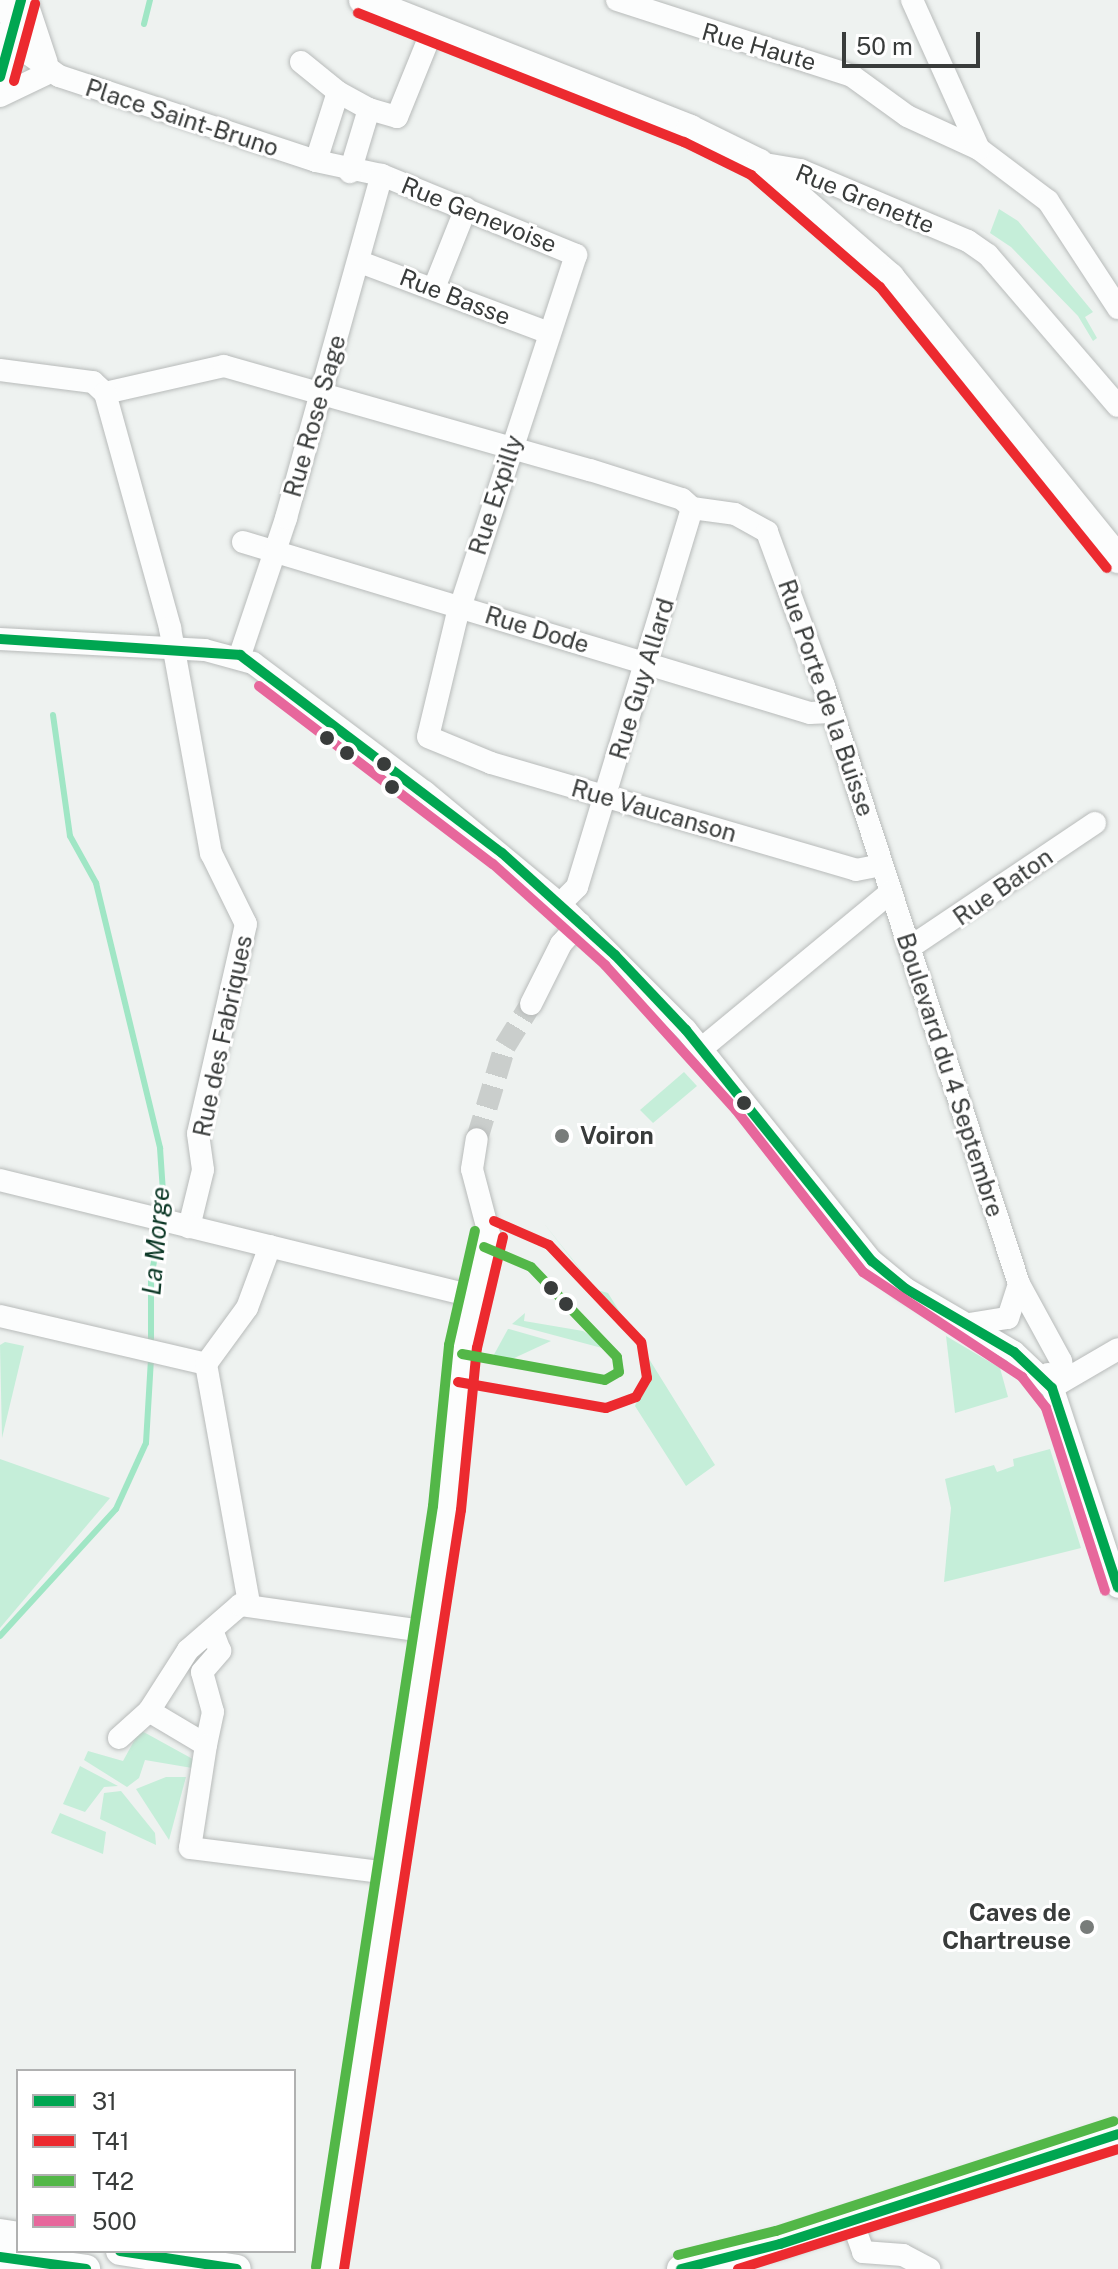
<!DOCTYPE html>
<html>
<head>
<meta charset="utf-8">
<style>
	body { margin:0 }
	#map { position:relative; width:1118px; height:2269px; overflow:hidden; background:#eef2f0; font-family:"Public Sans",sans-serif }
	div>[style] { position:absolute }
	[style*='--x'] { left:calc(var(--x)*1px); top:calc(var(--y)*1px); width:calc(var(--w)*1px); rotate:calc(var(--a)*1deg) }
	.green>* { inset:0; background:#c5eed9 }
	.stream>* { height:6px; margin:-3px; padding:0 3px; transform-origin:3px; border-radius:3px; background:#a0e6c5 }
	.minor-tunnel>* { height:22px; margin-top:-11px; transform-origin:0; background:repeating-linear-gradient(90deg,#cacecc 0 22px,transparent 0 33px) }
	.roads { filter:drop-shadow(0 0 2px #b8bbba) drop-shadow(0 0 2px #b8bbba) }
	.minor>* { height:22px; margin:-11px; padding:0 11px; transform-origin:11px; border-radius:11px; background:#fcfdfd }
	.major>* { height:28px; margin:-14px; padding:0 14px; transform-origin:14px; border-radius:14px; background:#fcfdfd }
	.bus-1>* { height:10px; margin:-5px; padding:0 5px; transform-origin:5px; border-radius:5px; background:#00a651 }
	.bus-2>* { height:10px; margin:-5px; padding:0 5px; transform-origin:5px; border-radius:5px; background:#ec2a2f }
	.bus-3>* { height:10px; margin:-5px; padding:0 5px; transform-origin:5px; border-radius:5px; background:#53b748 }
	.bus-4>* { height:10px; margin:-5px; padding:0 5px; transform-origin:5px; border-radius:5px; background:#e7679c }
	.dots>* { width:22px; height:22px; translate:-50% -50%; box-sizing:border-box; border:4px solid #fff; border-radius:50% }
	span { translate:-50% -50%; white-space:nowrap; text-align:center; line-height:1.15; -webkit-text-stroke:6px #fff; paint-order:stroke }
	.street-label { font-size:24px; color:#393c3b }
	.poi-label { font-size:24px; color:#393c3b; font-weight:700 }
	.left { translate:0 -50%; text-align:left }
	.right { translate:-100% -50%; text-align:right }
	.water-label { font-size:26px; color:#0d3927; font-style:italic }
	.legend { position:absolute; left:16px; top:2069px; width:280px; height:184px; box-sizing:border-box; background:#fff; border:2px solid #b0b1b1; margin:0; padding:10px 14px; list-style:none; font-size:24px; color:#393c3b }
	.legend li { display:flex; align-items:center; gap:16px; height:40px }
	.legend b { width:40px; border:2px solid #b0b1b1 }
	.scale { position:absolute; left:842px; top:32px; width:138px; height:36px; box-sizing:border-box; border:4px solid #393c3b; border-top:0; padding-left:10px; font-size:24px; line-height:28px; white-space:nowrap; color:#393c3b; -webkit-text-stroke:6px #fff; paint-order:stroke }
</style>
</head>
<body>
<div id="map">
	<div class="green">
		<i style="clip-path:polygon(999px 209px,1018px 221px,1093px 312px,1085px 317px,1097px 338px,1093px 341px,1078px 316px,1011px 247px,990px 233px)"></i>
		<i style="clip-path:polygon(684px 1072px,697px 1086px,653px 1123px,640px 1110px)"></i>
		<i style="clip-path:polygon(542px 1221px,597px 1290px,608px 1293px,715px 1465px,686px 1486px,635px 1406px,648px 1374px,636px 1341px)"></i>
		<i style="clip-path:polygon(525px 1313px,524px 1321px,583px 1331px,617px 1352px,512px 1324px)"></i>
		<i style="clip-path:polygon(508px 1329px,509px 1329px,551px 1341px,510px 1360px,491px 1360px)"></i>
		<i style="clip-path:polygon(946px 1336px,1000px 1368px,1008px 1397px,955px 1413px)"></i>
		<i style="clip-path:polygon(5px 1342px,24px 1346px,2px 1438px,0 1345px)"></i>
		<i style="clip-path:polygon(1050px 1449px,1081px 1548px,944px 1582px,951px 1508px,945px 1479px,994px 1465px,997px 1472px,1014px 1466px,1013px 1459px)"></i>
		<i style="clip-path:polygon(0 1459px,110px 1498px,0 1628px)"></i>
		<i style="clip-path:polygon(140px 1730px,200px 1763px,198px 1769px,145px 1760px,139px 1778px,127px 1787px,84px 1760px,88px 1751px,123px 1761px)"></i>
		<i style="clip-path:polygon(80px 1766px,118px 1786px,104px 1787px,85px 1812px,63px 1804px)"></i>
		<i style="clip-path:polygon(166px 1777px,186px 1777px,169px 1840px,136px 1789px)"></i>
		<i style="clip-path:polygon(121px 1791px,155px 1833px,156px 1845px,100px 1819px,104px 1793px)"></i>
		<i style="clip-path:polygon(60px 1813px,106px 1832px,103px 1854px,51px 1833px)"></i>
	</div>
	<div class="stream">
		<i style="--x:144;--y:24;--w:25;--a:-76"></i>
		<i style="--x:53;--y:715;--w:122;--a:82"></i>
		<i style="--x:70;--y:836;--w:54;--a:61"></i>
		<i style="--x:96;--y:883;--w:273;--a:76.4"></i>
		<i style="--x:160;--y:1148;--w:59;--a:86.1"></i>
		<i style="--x:164;--y:1207;--w:72;--a:100.4"></i>
		<i style="--x:151;--y:1278;--w:68;--a:90"></i>
		<i style="--x:0;--y:1636;--w:172;--a:-47.6"></i>
		<i style="--x:116;--y:1509;--w:72;--a:-65.6"></i>
		<i style="--x:146;--y:1443;--w:85;--a:-86.6"></i>
	</div>
	<div class="minor-tunnel">
		<i style="--x:477;--y:1139;--w:97;--a:-73.2"></i>
		<i style="--x:505;--y:1046;--w:49;--a:-58.2"></i>
	</div>
	<div class="roads">
		<div class="minor">
			<i style="--x:1;--y:0;--w:62;--a:62.2"></i>
			<i style="--x:30;--y:55;--w:36;--a:36"></i>
			<i style="--x:59;--y:76;--w:271;--a:18.3"></i>
			<i style="--x:316;--y:161;--w:67;--a:12"></i>
			<i style="--x:382;--y:175;--w:210;--a:22.4"></i>
			<i style="--x:26;--y:0;--w:66;--a:71.6"></i>
			<i style="--x:617;--y:0;--w:247;--a:17.9"></i>
			<i style="--x:852;--y:76;--w:68;--a:36"></i>
			<i style="--x:907;--y:116;--w:79;--a:24.6"></i>
			<i style="--x:979;--y:149;--w:86;--a:37"></i>
			<i style="--x:1048;--y:201;--w:128;--a:56.8"></i>
			<i style="--x:912;--y:0;--w:163;--a:65.8"></i>
			<i style="--x:301;--y:62;--w:48;--a:39"></i>
			<i style="--x:0;--y:96;--w:55;--a:-25.6"></i>
			<i style="--x:369;--y:109;--w:29;--a:16"></i>
			<i style="--x:397;--y:117;--w:93;--a:-67.9"></i>
			<i style="--x:316;--y:161;--w:72;--a:-72.3"></i>
			<i style="--x:338;--y:92;--w:35;--a:29"></i>
			<i style="--x:369;--y:109;--w:66;--a:106.8"></i>
			<i style="--x:759;--y:163;--w:42;--a:9.7"></i>
			<i style="--x:800;--y:170;--w:182;--a:22.9"></i>
			<i style="--x:968;--y:241;--w:24;--a:35"></i>
			<i style="--x:988;--y:255;--w:199;--a:49.3"></i>
			<i style="--x:576;--y:255;--w:380;--a:108.2"></i>
			<i style="--x:457;--y:616;--w:124;--a:103.5"></i>
			<i style="--x:428;--y:737;--w:68;--a:22.4"></i>
			<i style="--x:491;--y:763;--w:380;--a:16.3"></i>
			<i style="--x:856;--y:870;--w:26;--a:-11"></i>
			<i style="--x:360;--y:262;--w:202;--a:20.6"></i>
			<i style="--x:434;--y:288;--w:86;--a:-68.2"></i>
			<i style="--x:0;--y:370;--w:94;--a:7.4"></i>
			<i style="--x:93;--y:382;--w:16;--a:43"></i>
			<i style="--x:105;--y:393;--w:122;--a:-12.8"></i>
			<i style="--x:224;--y:366;--w:380;--a:15.9"></i>
			<i style="--x:590;--y:470;--w:96;--a:17.5"></i>
			<i style="--x:682;--y:499;--w:13;--a:42"></i>
			<i style="--x:692;--y:508;--w:43;--a:7.9"></i>
			<i style="--x:735;--y:514;--w:37;--a:29"></i>
			<i style="--x:767;--y:532;--w:164;--a:69.7"></i>
			<i style="--x:824;--y:686;--w:629;--a:71.94"></i>
			<i style="--x:1019;--y:1284;--w:88;--a:61.4"></i>
			<i style="--x:1061;--y:1361;--w:11;--a:80"></i>
			<i style="--x:1063;--y:1372;--w:19;--a:125"></i>
			<i style="--x:105;--y:393;--w:244;--a:74.5"></i>
			<i style="--x:170;--y:628;--w:229;--a:79.7"></i>
			<i style="--x:211;--y:853;--w:79;--a:63.8"></i>
			<i style="--x:246;--y:924;--w:215;--a:102.9"></i>
			<i style="--x:198;--y:1134;--w:36;--a:82"></i>
			<i style="--x:203;--y:1170;--w:59;--a:103.8"></i>
			<i style="--x:243;--y:542;--w:592;--a:16.78"></i>
			<i style="--x:810;--y:713;--w:21;--a:-3"></i>
			<i style="--x:0;--y:639;--w:205;--a:3.1"></i>
			<i style="--x:205;--y:650;--w:50;--a:15.2"></i>
			<i style="--x:253;--y:663;--w:215;--a:36.9"></i>
			<i style="--x:425;--y:792;--w:175;--a:39.7"></i>
			<i style="--x:560;--y:904;--w:178;--a:45"></i>
			<i style="--x:686;--y:1030;--w:297;--a:51.2"></i>
			<i style="--x:872;--y:1261;--w:44;--a:39.5"></i>
			<i style="--x:906;--y:1289;--w:125;--a:30.3"></i>
			<i style="--x:1014;--y:1352;--w:52;--a:43.5"></i>
			<i style="--x:240;--y:655;--w:145;--a:-71.4"></i>
			<i style="--x:286;--y:518;--w:356;--a:-74.4"></i>
			<i style="--x:560;--y:904;--w:24;--a:-45"></i>
			<i style="--x:577;--y:887;--w:396;--a:-73.1"></i>
			<i style="--x:909;--y:948;--w:224;--a:-33.9"></i>
			<i style="--x:531;--y:1004;--w:67;--a:-63.4"></i>
			<i style="--x:561;--y:944;--w:28;--a:-48"></i>
			<i style="--x:701;--y:1049;--w:246;--a:-39.6"></i>
			<i style="--x:0;--y:1180;--w:488;--a:13.8"></i>
			<i style="--x:0;--y:1316;--w:212;--a:13.1"></i>
			<i style="--x:969;--y:1324;--w:39;--a:-9"></i>
			<i style="--x:1008;--y:1318;--w:36;--a:-72"></i>
			<i style="--x:206;--y:1364;--w:244;--a:79.8"></i>
			<i style="--x:206;--y:1364;--w:69;--a:-53.8"></i>
			<i style="--x:247;--y:1308;--w:66;--a:-69.6"></i>
			<i style="--x:1048;--y:1374;--w:224;--a:71.8"></i>
			<i style="--x:1053;--y:1387;--w:75;--a:-30.3"></i>
			<i style="--x:149;--y:1711;--w:66;--a:30.8"></i>
			<i style="--x:206;--y:1745;--w:34;--a:-78"></i>
			<i style="--x:213;--y:1712;--w:41;--a:-105.4"></i>
			<i style="--x:202;--y:1672;--w:28;--a:-49"></i>
			<i style="--x:220;--y:1651;--w:19;--a:-111"></i>
			<i style="--x:119;--y:1738;--w:40;--a:-42"></i>
			<i style="--x:149;--y:1711;--w:72;--a:-57.4"></i>
			<i style="--x:188;--y:1650;--w:69;--a:-40.9"></i>
			<i style="--x:240;--y:1605;--w:185;--a:8.1"></i>
			<i style="--x:206;--y:1745;--w:104;--a:98.8"></i>
			<i style="--x:190;--y:1848;--w:200;--a:7.2"></i>
			<i style="--x:852;--y:2221;--w:33;--a:70"></i>
			<i style="--x:863;--y:2252;--w:40;--a:4.3"></i>
			<i style="--x:903;--y:2255;--w:30;--a:28"></i>
			<i style="--x:330;--y:2269;--w:770;--a:-81.26"></i>
			<i style="--x:447;--y:1508;--w:163;--a:-84.4"></i>
			<i style="--x:463;--y:1346;--w:115;--a:-76.9"></i>
			<i style="--x:489;--y:1234;--w:67;--a:-104.7"></i>
			<i style="--x:472;--y:1169;--w:30;--a:-81"></i>
		</div>
		<div class="major">
			<i style="--x:363;--y:0;--w:352;--a:21.5"></i>
			<i style="--x:690;--y:129;--w:77;--a:26.2"></i>
			<i style="--x:759;--y:163;--w:174;--a:41"></i>
			<i style="--x:890;--y:277;--w:363;--a:51"></i>
			<i style="--x:0;--y:77;--w:80;--a:-74.7"></i>
			<i style="--x:0;--y:2233;--w:18;--a:9"></i>
			<i style="--x:120;--y:2251;--w:118;--a:8.7"></i>
			<i style="--x:0;--y:2257;--w:87;--a:7.9"></i>
			<i style="--x:681;--y:2269;--w:102;--a:-14.2"></i>
			<i style="--x:780;--y:2244;--w:355;--a:-18"></i>
		</div>
	</div>
	<div class="bus-1">
		<i style="--x:0;--y:77;--w:80;--a:-74.7"></i>
		<i style="--x:0;--y:639;--w:241;--a:3.8"></i>
		<i style="--x:240;--y:655;--w:328;--a:37.1"></i>
		<i style="--x:502;--y:853;--w:152;--a:42.1"></i>
		<i style="--x:615;--y:955;--w:103;--a:46.6"></i>
		<i style="--x:686;--y:1030;--w:297;--a:51.2"></i>
		<i style="--x:872;--y:1261;--w:44;--a:39.5"></i>
		<i style="--x:906;--y:1289;--w:125;--a:30.3"></i>
		<i style="--x:1014;--y:1352;--w:52;--a:43.5"></i>
		<i style="--x:1052;--y:1388;--w:210;--a:71.7"></i>
		<i style="--x:120;--y:2251;--w:118;--a:8.7"></i>
		<i style="--x:0;--y:2257;--w:87;--a:7.9"></i>
		<i style="--x:681;--y:2269;--w:102;--a:-14.2"></i>
		<i style="--x:780;--y:2244;--w:355;--a:-18"></i>
	</div>
	<div class="bus-2">
		<i style="--x:358;--y:13;--w:351;--a:21.6"></i>
		<i style="--x:684;--y:142;--w:75;--a:26.2"></i>
		<i style="--x:751;--y:175;--w:171;--a:41"></i>
		<i style="--x:880;--y:287;--w:361;--a:51.1"></i>
		<i style="--x:14;--y:81;--w:80;--a:-74.7"></i>
		<i style="--x:458;--y:1382;--w:150;--a:10"></i>
		<i style="--x:606;--y:1408;--w:32;--a:-20"></i>
		<i style="--x:636;--y:1397;--w:22;--a:-60"></i>
		<i style="--x:647;--y:1378;--w:36;--a:-99"></i>
		<i style="--x:641;--y:1342;--w:134;--a:-133.5"></i>
		<i style="--x:549;--y:1245;--w:60;--a:-156.4"></i>
		<i style="--x:344;--y:2269;--w:768;--a:-81.24"></i>
		<i style="--x:461;--y:1510;--w:163;--a:-84.4"></i>
		<i style="--x:477;--y:1348;--w:114;--a:-76.8"></i>
		<i style="--x:738;--y:2269;--w:398;--a:-17.5"></i>
	</div>
	<div class="bus-3">
		<i style="--x:462;--y:1354;--w:145;--a:10.3"></i>
		<i style="--x:605;--y:1380;--w:16;--a:-30"></i>
		<i style="--x:619;--y:1372;--w:15;--a:-98"></i>
		<i style="--x:617;--y:1357;--w:124;--a:-133.7"></i>
		<i style="--x:531;--y:1267;--w:51;--a:-156.9"></i>
		<i style="--x:678;--y:2255;--w:101;--a:-13.8"></i>
		<i style="--x:776;--y:2231;--w:355;--a:-18"></i>
		<i style="--x:316;--y:2267;--w:770;--a:-81.26"></i>
		<i style="--x:433;--y:1506;--w:162;--a:-84.3"></i>
		<i style="--x:449;--y:1345;--w:117;--a:-77.2"></i>
	</div>
	<div class="bus-4">
		<i style="--x:259;--y:686;--w:294;--a:37.3"></i>
		<i style="--x:493;--y:864;--w:151;--a:42"></i>
		<i style="--x:605;--y:965;--w:195;--a:47.9"></i>
		<i style="--x:736;--y:1110;--w:206;--a:51.9"></i>
		<i style="--x:863;--y:1272;--w:191;--a:33.4"></i>
		<i style="--x:1022;--y:1377;--w:39;--a:52"></i>
		<i style="--x:1046;--y:1408;--w:192;--a:72.1"></i>
	</div>
	<div class="dots">
		<i style="left:327px;top:738px;background:#393c3b"></i>
		<i style="left:347px;top:753px;background:#393c3b"></i>
		<i style="left:384px;top:764px;background:#393c3b"></i>
		<i style="left:392px;top:787px;background:#393c3b"></i>
		<i style="left:744px;top:1103px;background:#393c3b"></i>
		<i style="left:562px;top:1136px;background:#787c7a"></i>
		<i style="left:551px;top:1288px;background:#393c3b"></i>
		<i style="left:566px;top:1304px;background:#393c3b"></i>
		<i style="left:1087px;top:1927px;background:#787c7a"></i>
	</div>
	<div class="street-label">
		<span style="left:759px;top:47px;rotate:16deg">Rue Haute</span>
		<span style="left:182px;top:118px;rotate:18deg">Place Saint-Bruno</span>
		<span style="left:865px;top:199px;rotate:22deg">Rue Grenette</span>
		<span style="left:479px;top:215px;rotate:22deg">Rue Genevoise</span>
		<span style="left:455px;top:297px;rotate:21deg">Rue Basse</span>
		<span style="left:315px;top:416px;rotate:-74deg">Rue Rose Sage</span>
		<span style="left:496px;top:495px;rotate:-72deg">Rue Expilly</span>
		<span style="left:537px;top:630px;rotate:17deg">Rue Dode</span>
		<span style="left:642px;top:679px;rotate:-73deg">Rue Guy Allard</span>
		<span style="left:826px;top:698px;rotate:71deg">Rue Porte de la Buisse</span>
		<span style="left:654px;top:811px;rotate:16deg">Rue Vaucanson</span>
		<span style="left:1003px;top:887px;rotate:-35deg">Rue Baton</span>
		<span style="left:223px;top:1036px;rotate:-78deg">Rue des Fabriques</span>
		<span style="left:950px;top:1075px;rotate:72deg">Boulevard du 4 Septembre</span>
	</div>
	<div class="poi-label">
		<span class="left" style="left:580px;top:1136px">Voiron</span>
		<span class="right" style="left:1071px;top:1927px">Caves de<br>Chartreuse</span>
	</div>
	<div class="water-label">
		<span style="left:156px;top:1241px;rotate:-85deg">La Morge</span>
	</div>
	<ul class="legend">
	<li><b style="height:10px;background:#00a651"></b>31</li>
	<li><b style="height:10px;background:#ec2a2f"></b>T41</li>
	<li><b style="height:10px;background:#53b748"></b>T42</li>
	<li><b style="height:10px;background:#e7679c"></b>500</li>
	</ul>
	<div class="scale">50 m</div>
</div>
</body>
</html>
